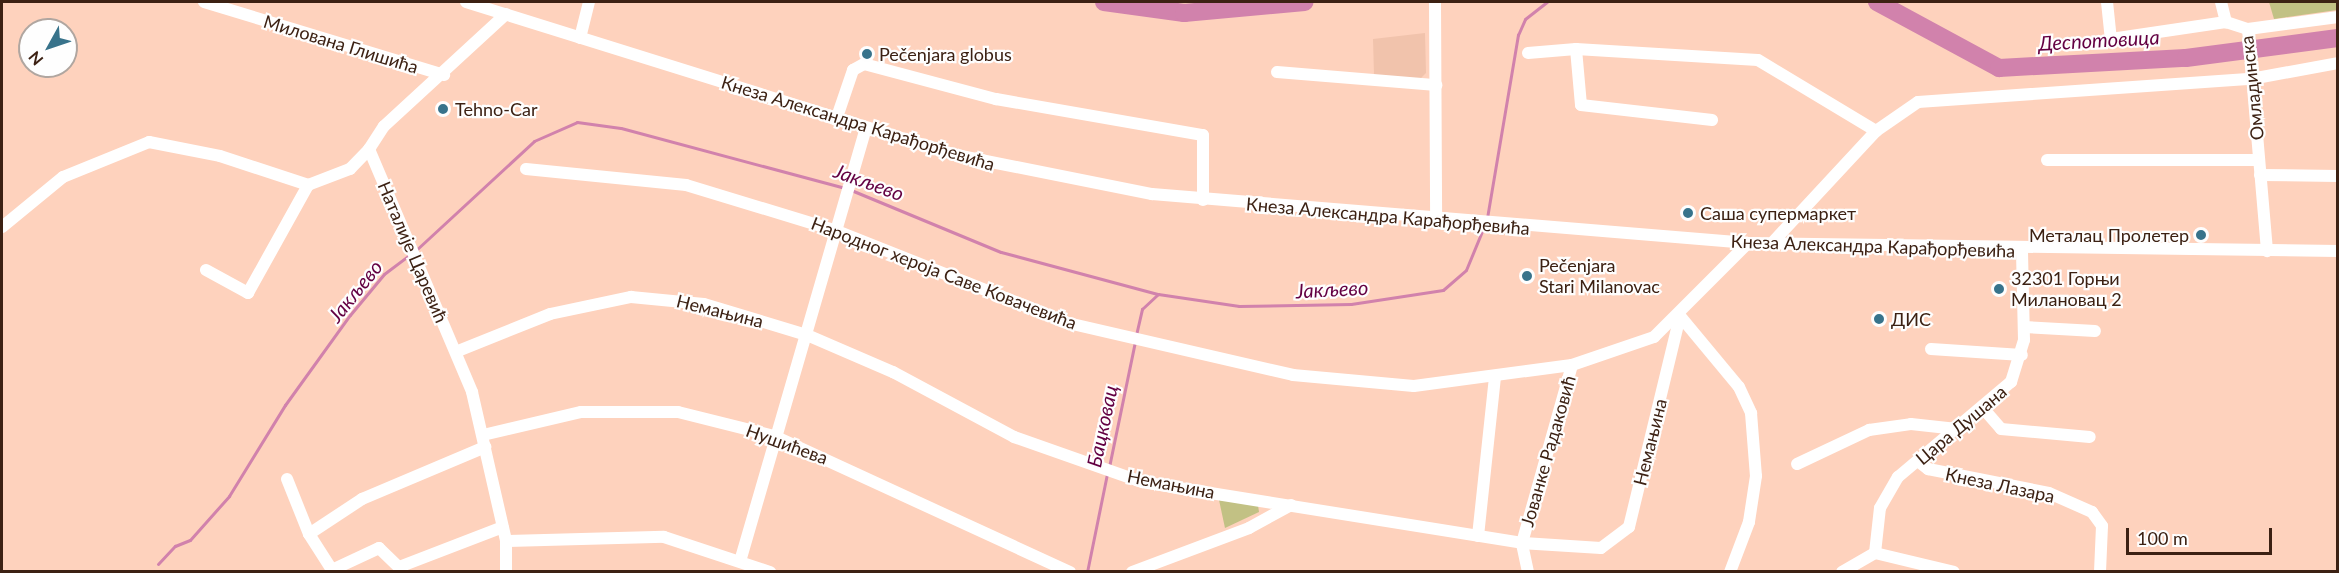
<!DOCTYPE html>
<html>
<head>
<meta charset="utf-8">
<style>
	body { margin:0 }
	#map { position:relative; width:2339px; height:573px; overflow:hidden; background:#fed2bd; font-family:Lato,sans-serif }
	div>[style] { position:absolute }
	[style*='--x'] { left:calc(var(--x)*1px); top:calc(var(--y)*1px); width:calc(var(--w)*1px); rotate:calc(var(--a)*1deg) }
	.built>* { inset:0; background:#f1c3ac }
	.green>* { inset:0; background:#c2c184 }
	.stream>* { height:3px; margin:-1.5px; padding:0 1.5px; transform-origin:1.5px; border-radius:1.5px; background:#d182ac }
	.river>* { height:18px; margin:-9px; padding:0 9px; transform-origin:9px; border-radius:9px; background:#d182ac }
	.minor>* { height:12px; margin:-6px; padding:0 6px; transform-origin:6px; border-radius:6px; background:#fff }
	.dots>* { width:16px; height:16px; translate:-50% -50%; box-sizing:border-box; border:3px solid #fefefe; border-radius:50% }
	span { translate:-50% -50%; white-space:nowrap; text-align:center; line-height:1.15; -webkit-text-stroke:4.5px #fefefe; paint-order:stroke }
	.street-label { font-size:18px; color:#3c2113 }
	.poi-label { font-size:18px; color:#3c2113 }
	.left { translate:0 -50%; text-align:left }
	.right { translate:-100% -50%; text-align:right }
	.water-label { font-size:20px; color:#630042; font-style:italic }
	.frame { position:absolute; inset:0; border:3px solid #3c2113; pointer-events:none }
	.north { position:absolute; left:18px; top:18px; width:60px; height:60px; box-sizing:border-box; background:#fefefe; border:2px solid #b0a6a0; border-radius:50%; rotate:230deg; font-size:16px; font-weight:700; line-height:24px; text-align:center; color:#3c2113 }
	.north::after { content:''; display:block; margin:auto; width:21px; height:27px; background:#38738b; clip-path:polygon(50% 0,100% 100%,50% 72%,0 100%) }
	.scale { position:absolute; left:2126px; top:528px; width:146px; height:27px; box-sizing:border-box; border:3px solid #3c2113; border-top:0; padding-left:8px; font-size:18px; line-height:21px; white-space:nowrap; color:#3c2113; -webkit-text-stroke:4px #fefefe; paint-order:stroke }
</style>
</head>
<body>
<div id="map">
	<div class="built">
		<i style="clip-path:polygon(1425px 33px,1426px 73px,1420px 79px,1374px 75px,1373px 39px)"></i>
	</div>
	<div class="green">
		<i style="clip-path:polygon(2269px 2px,2337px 2px,2337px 10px,2274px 19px)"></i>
		<i style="clip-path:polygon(1219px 500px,1258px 505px,1259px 512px,1225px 528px)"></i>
	</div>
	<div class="stream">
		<i style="--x:851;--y:190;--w:162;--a:22.5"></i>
		<i style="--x:1001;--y:252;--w:163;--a:15"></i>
		<i style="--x:1158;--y:294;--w:82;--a:8.4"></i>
		<i style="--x:1239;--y:306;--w:112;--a:-1"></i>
		<i style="--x:1351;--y:304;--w:93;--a:-8.7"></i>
		<i style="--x:1443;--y:290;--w:30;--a:-41"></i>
		<i style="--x:1466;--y:270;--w:50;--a:-67.6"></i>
		<i style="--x:1487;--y:218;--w:186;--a:-80.4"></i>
		<i style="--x:1518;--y:35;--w:17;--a:-66"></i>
		<i style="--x:1525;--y:19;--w:28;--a:-38"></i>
		<i style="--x:415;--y:251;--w:162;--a:-42.7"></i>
		<i style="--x:534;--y:141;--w:47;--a:-23.8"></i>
		<i style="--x:577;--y:122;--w:44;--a:7.8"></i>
		<i style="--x:621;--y:128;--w:232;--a:15"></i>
		<i style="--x:1136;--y:335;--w:27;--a:-77"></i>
		<i style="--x:1142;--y:309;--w:22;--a:-43"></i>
		<i style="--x:1109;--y:467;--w:128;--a:-78.3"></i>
		<i style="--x:158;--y:564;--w:25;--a:-47"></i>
		<i style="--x:175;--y:546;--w:16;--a:-22"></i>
		<i style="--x:190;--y:540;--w:59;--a:-48.4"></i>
		<i style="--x:229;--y:496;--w:107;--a:-58.4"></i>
		<i style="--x:285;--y:405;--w:111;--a:-54.2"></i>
		<i style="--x:350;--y:315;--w:53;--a:-50.3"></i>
		<i style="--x:384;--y:274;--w:31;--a:-37"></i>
		<i style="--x:1087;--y:572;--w:100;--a:-78.5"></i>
	</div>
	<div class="river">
		<i style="--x:1104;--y:2;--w:81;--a:7.8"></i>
		<i style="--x:1184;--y:13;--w:121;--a:-5.2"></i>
		<i style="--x:1877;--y:2;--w:139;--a:28.4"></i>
		<i style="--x:1999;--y:68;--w:187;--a:-3.1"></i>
		<i style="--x:2186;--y:58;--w:153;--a:-7.5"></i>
	</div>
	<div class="minor">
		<i style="--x:204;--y:2;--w:251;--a:16.9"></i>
		<i style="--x:466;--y:2;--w:513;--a:17.34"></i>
		<i style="--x:956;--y:155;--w:200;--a:11.3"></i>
		<i style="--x:1152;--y:194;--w:598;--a:4.7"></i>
		<i style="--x:1748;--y:243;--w:590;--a:0.78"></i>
		<i style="--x:1435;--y:2;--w:218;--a:89.7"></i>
		<i style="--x:2107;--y:2;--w:37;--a:84"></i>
		<i style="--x:2111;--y:39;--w:116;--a:-8.4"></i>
		<i style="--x:2226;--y:22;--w:23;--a:18"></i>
		<i style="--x:2248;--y:29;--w:91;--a:-7.6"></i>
		<i style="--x:2221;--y:2;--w:21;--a:76"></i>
		<i style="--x:506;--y:14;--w:166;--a:137.4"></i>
		<i style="--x:384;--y:126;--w:27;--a:123"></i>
		<i style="--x:369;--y:149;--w:264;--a:67"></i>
		<i style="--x:472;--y:392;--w:153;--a:77.1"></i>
		<i style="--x:506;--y:541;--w:31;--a:90"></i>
		<i style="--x:2248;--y:29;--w:223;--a:85.1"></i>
		<i style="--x:580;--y:38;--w:37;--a:-76"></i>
		<i style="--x:1576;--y:49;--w:182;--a:3.5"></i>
		<i style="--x:1758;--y:60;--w:138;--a:31"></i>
		<i style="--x:1528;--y:53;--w:48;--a:-4.8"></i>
		<i style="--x:1576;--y:49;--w:56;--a:84.9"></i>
		<i style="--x:1581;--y:105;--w:132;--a:6.5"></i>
		<i style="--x:1277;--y:72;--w:160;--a:4.7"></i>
		<i style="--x:836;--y:120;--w:53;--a:-71.2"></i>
		<i style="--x:853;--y:70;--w:13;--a:-29"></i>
		<i style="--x:864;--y:64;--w:137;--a:14.9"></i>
		<i style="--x:996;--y:99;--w:210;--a:9.9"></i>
		<i style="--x:1203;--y:135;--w:65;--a:90"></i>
		<i style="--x:2047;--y:160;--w:212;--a:0"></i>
		<i style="--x:526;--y:169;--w:161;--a:5.7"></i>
		<i style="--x:686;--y:185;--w:158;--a:16.9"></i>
		<i style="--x:837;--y:231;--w:249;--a:21.7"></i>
		<i style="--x:1068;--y:323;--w:231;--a:13"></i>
		<i style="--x:1293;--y:375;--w:121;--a:5.2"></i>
		<i style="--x:1414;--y:386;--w:159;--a:-7.6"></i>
		<i style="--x:1572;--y:365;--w:87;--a:-18.9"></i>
		<i style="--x:1654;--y:337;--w:133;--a:-45"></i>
		<i style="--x:2260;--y:175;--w:78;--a:0.7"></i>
		<i style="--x:2;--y:227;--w:79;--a:-39.3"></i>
		<i style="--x:63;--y:177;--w:93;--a:-22.1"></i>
		<i style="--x:149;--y:142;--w:72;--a:11.2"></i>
		<i style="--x:220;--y:156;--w:93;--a:18.2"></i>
		<i style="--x:308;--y:185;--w:45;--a:-20.9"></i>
		<i style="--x:350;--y:169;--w:28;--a:-46"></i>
		<i style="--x:1772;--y:243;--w:153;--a:-47.1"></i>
		<i style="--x:1876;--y:131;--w:51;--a:-34.6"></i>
		<i style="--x:1918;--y:102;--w:334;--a:-4"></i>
		<i style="--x:2251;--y:79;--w:88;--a:-10.4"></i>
		<i style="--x:206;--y:270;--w:48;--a:28.7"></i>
		<i style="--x:248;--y:293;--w:124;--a:-60.9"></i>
		<i style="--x:1680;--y:316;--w:92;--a:50.3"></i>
		<i style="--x:1739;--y:387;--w:29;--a:65"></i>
		<i style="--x:1751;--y:413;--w:63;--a:85.5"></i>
		<i style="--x:1756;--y:476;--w:47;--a:98.7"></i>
		<i style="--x:1749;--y:522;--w:53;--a:110.8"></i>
		<i style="--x:2024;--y:327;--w:71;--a:3.2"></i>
		<i style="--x:1931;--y:349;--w:91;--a:3.8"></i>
		<i style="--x:458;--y:351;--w:99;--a:-21.9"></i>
		<i style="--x:550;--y:314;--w:83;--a:-11.9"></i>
		<i style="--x:631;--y:297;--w:73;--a:5.5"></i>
		<i style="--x:704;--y:304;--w:108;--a:16.8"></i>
		<i style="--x:807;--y:335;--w:94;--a:23.3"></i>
		<i style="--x:893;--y:372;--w:137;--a:28.2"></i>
		<i style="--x:1014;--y:437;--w:136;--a:19.4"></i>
		<i style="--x:1142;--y:482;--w:385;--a:9.1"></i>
		<i style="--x:1522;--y:543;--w:79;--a:3.6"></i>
		<i style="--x:1601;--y:548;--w:35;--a:-37"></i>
		<i style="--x:1629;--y:527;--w:217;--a:-76.4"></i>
		<i style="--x:1982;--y:407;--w:29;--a:49"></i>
		<i style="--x:2001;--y:429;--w:89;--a:5.1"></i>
		<i style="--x:483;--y:435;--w:101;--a:-13.2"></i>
		<i style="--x:581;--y:412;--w:97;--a:0"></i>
		<i style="--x:678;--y:412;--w:99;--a:14"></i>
		<i style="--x:774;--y:436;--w:326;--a:24.7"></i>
		<i style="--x:1918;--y:461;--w:13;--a:39"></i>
		<i style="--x:1928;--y:469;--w:123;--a:11.2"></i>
		<i style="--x:2049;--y:493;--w:47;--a:23.8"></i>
		<i style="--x:2092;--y:512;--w:17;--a:54"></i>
		<i style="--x:2102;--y:526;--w:46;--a:92.5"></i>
		<i style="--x:1797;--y:464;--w:80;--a:-25.3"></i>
		<i style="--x:1869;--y:430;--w:42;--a:-8.1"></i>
		<i style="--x:1911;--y:424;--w:46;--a:6.2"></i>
		<i style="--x:287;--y:479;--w:59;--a:68.2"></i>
		<i style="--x:309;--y:534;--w:43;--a:57.4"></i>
		<i style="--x:332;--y:570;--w:52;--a:-25.1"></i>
		<i style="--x:379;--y:548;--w:28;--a:44"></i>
		<i style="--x:399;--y:567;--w:111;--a:-21"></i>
		<i style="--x:309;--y:534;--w:64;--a:-33.4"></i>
		<i style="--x:362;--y:499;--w:134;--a:-22.9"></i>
		<i style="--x:1478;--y:536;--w:160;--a:-83.9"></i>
		<i style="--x:506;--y:541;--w:158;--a:-1.5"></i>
		<i style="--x:664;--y:537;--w:112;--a:18.3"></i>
		<i style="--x:1875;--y:553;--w:81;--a:13.5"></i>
		<i style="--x:741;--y:558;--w:447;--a:-73.8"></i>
		<i style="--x:1132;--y:572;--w:125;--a:-20.6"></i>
		<i style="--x:1249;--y:528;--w:48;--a:-28.7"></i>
		<i style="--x:1528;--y:572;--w:30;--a:-102"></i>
		<i style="--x:1522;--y:543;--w:185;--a:-74.3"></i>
		<i style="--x:1842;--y:572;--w:38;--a:-30"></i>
		<i style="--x:1875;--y:553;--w:45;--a:-83.7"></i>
		<i style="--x:1880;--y:508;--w:36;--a:-60"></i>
		<i style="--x:1898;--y:477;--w:148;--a:-40.1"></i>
		<i style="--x:2011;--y:382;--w:44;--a:-72.8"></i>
		<i style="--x:2024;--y:340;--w:90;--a:-91.3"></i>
	</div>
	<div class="dots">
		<i style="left:867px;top:54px;background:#38738b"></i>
		<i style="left:443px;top:109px;background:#38738b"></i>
		<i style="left:1688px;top:213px;background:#38738b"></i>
		<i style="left:2201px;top:235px;background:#38738b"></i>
		<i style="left:1527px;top:276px;background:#38738b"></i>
		<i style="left:1999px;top:289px;background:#38738b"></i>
		<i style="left:1879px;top:319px;background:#38738b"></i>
	</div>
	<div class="street-label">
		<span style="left:341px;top:44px;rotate:17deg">Милована Глишића</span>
		<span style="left:2252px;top:88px;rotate:-96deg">Омладинска</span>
		<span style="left:858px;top:123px;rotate:17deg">Кнеза Александра Карађорђевића</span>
		<span style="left:1388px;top:216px;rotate:5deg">Кнеза Александра Карађорђевића</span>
		<span style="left:1873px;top:246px;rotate:2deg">Кнеза Александра Карађорђевића</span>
		<span style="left:413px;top:252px;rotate:67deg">Наталије Царевић</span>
		<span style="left:944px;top:273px;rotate:21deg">Народног хероја Саве Ковачевића</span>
		<span style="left:720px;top:311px;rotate:14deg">Немањина</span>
		<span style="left:1961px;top:425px;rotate:-40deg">Цара Душана</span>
		<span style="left:1650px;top:442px;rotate:-76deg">Немањина</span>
		<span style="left:787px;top:444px;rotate:20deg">Нушићева</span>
		<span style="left:1548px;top:451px;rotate:-74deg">Јованке Радаковић</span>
		<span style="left:1171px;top:484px;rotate:11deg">Немањина</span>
		<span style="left:2000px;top:485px;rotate:12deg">Кнеза Лазара</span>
	</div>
	<div class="poi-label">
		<span class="left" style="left:879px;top:54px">Pečenjara globus</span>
		<span class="left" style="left:455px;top:109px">Tehno-Car</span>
		<span class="left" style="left:1700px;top:213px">Саша супермаркет</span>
		<span class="right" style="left:2189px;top:235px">Металац Пролетер</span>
		<span class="left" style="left:1539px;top:276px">Pečenjara<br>Stari Milanovac</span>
		<span class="left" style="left:2011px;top:289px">32301 Горњи<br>Милановац 2</span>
		<span class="left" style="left:1891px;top:319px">ДИС</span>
	</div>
	<div class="water-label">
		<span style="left:2099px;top:40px;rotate:-3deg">Деспотовица</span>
		<span style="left:869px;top:182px;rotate:20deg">Јакљево</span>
		<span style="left:1332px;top:289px;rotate:-3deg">Јакљево</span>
		<span style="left:355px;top:291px;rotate:-51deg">Јакљево</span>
		<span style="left:1102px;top:426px;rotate:-78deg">Бацковац</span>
	</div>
	<div class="frame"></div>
	<div class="north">N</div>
	<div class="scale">100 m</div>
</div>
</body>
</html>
